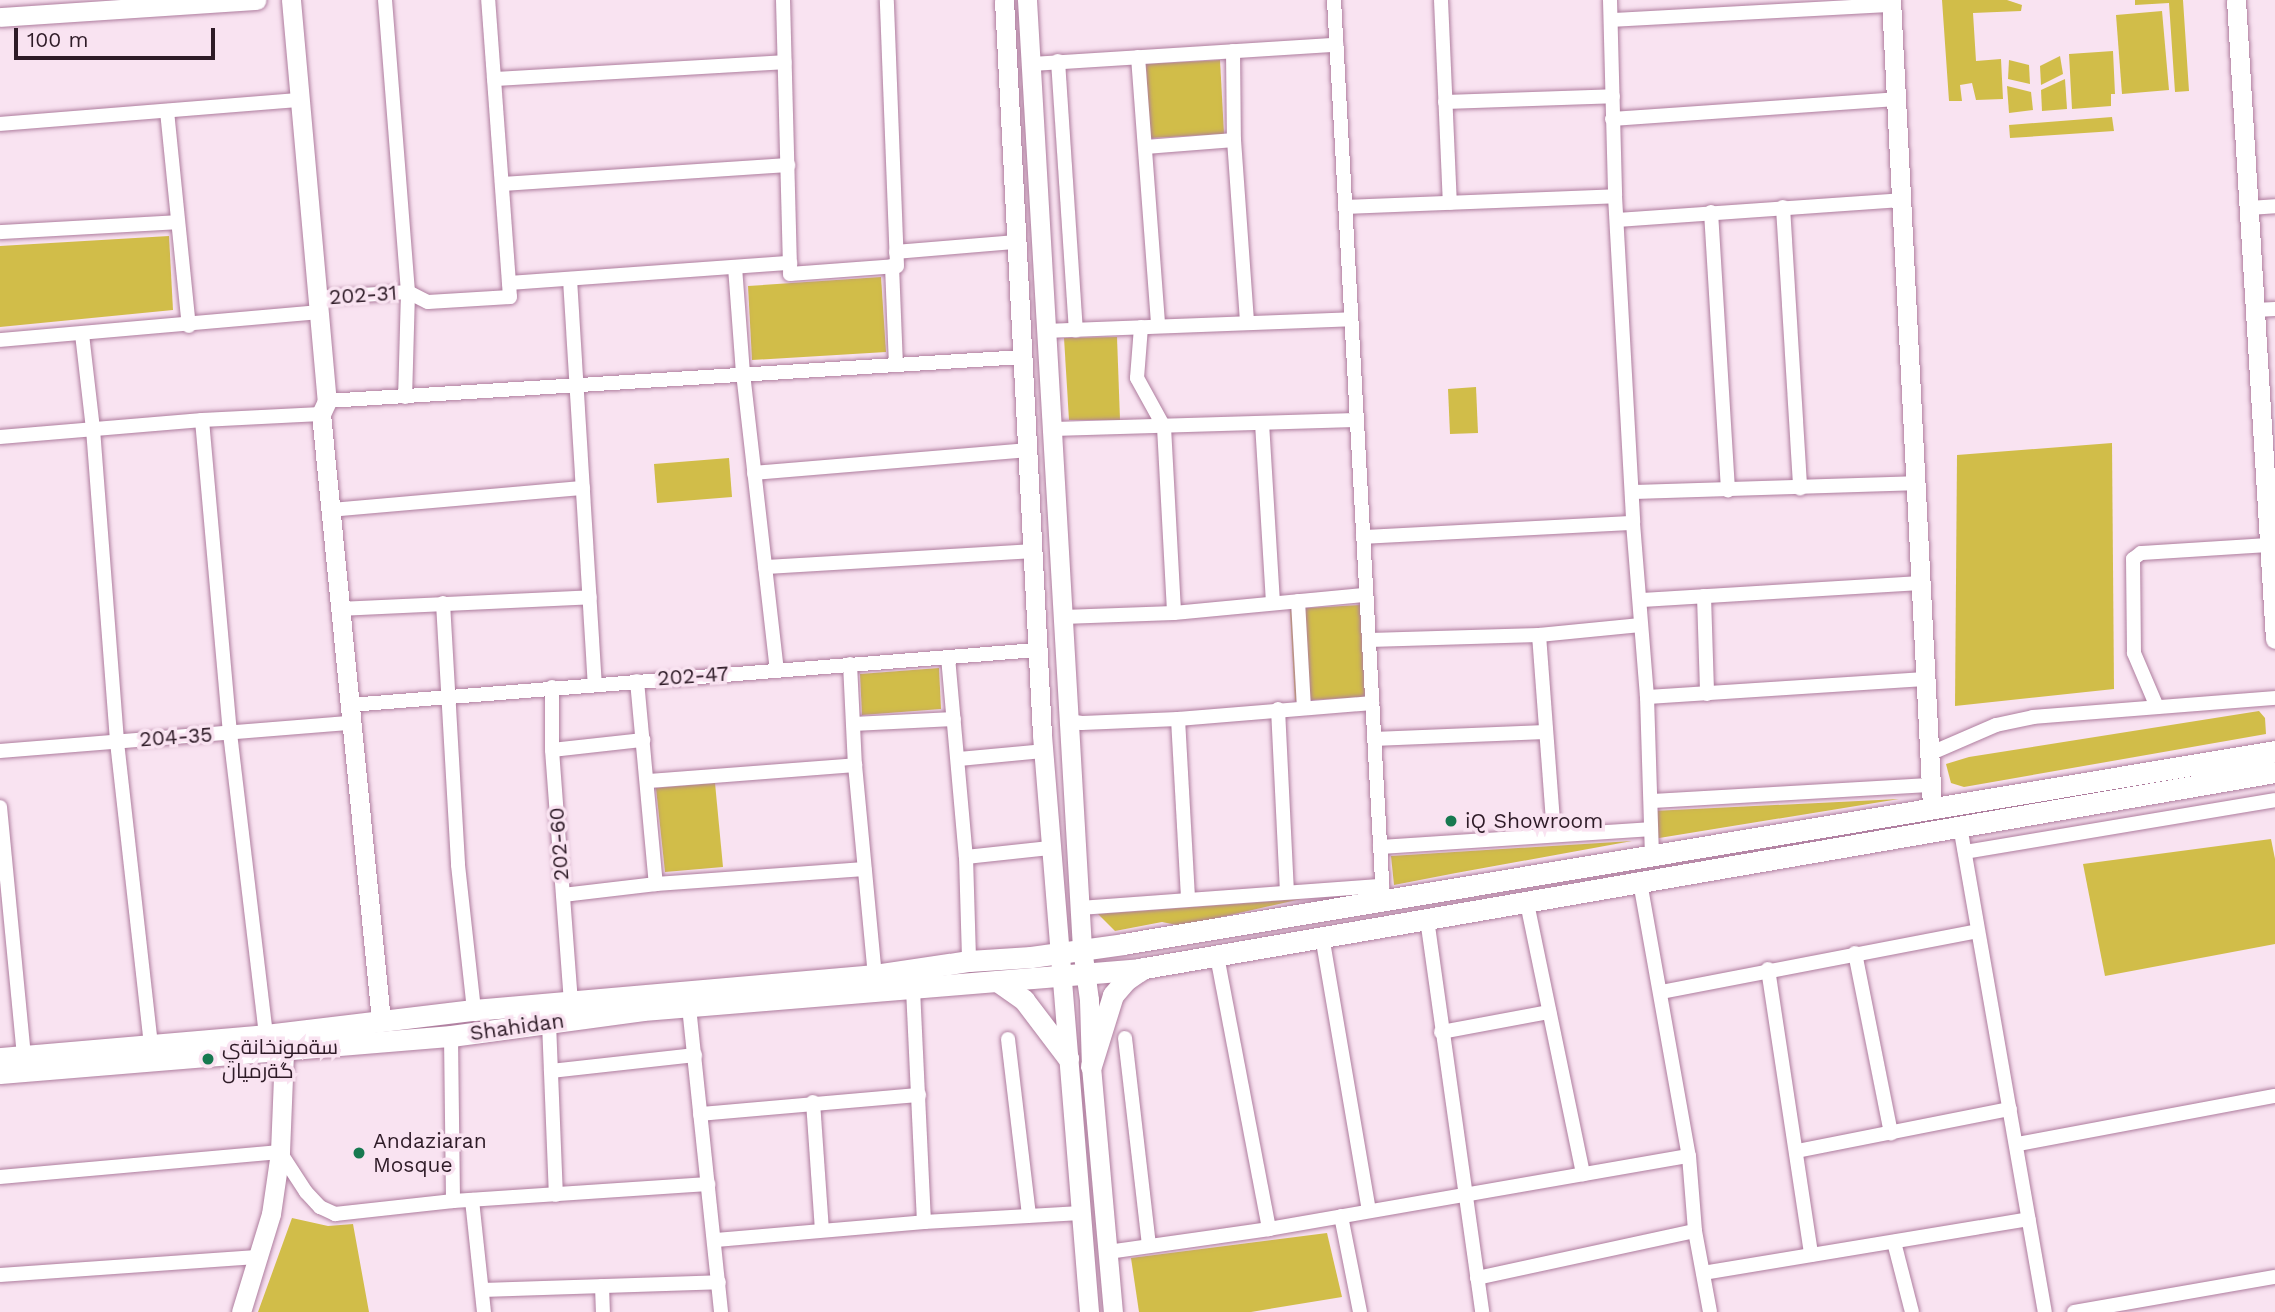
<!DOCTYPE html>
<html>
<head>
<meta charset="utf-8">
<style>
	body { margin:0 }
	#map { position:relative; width:2275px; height:1312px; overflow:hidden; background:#f9e3f1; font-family:"Work Sans",Cairo,sans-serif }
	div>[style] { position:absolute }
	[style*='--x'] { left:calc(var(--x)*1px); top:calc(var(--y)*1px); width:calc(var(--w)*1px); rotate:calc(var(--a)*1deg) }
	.green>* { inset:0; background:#d1bd49 }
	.roads { filter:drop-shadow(0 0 2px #ae7d9e) drop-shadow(0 0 2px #ae7d9e) }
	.street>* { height:14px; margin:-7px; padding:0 7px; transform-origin:7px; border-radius:7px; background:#fff }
	.secondary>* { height:19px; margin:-9.5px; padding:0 9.5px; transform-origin:9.5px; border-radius:9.5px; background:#fff }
	.primary>* { height:21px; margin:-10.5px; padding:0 10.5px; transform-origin:10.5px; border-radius:10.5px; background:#fff }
	.dots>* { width:19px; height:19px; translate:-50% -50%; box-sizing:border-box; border:4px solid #f9e3f1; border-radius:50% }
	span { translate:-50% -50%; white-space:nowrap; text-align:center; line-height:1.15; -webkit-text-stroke:7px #f9e3f1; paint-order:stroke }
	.street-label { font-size:21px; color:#2e1b27 }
	.poi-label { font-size:21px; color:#2e1b27 }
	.left { translate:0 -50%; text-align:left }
	.scale { position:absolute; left:14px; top:28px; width:201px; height:32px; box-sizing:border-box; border:4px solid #2e1b27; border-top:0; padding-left:9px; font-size:21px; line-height:24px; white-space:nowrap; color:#2e1b27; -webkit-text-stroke:5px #f9e3f1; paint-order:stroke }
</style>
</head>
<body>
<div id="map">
	<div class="green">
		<i style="clip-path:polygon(1942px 0,2007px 0,2022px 5px,2021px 11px,1973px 13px,1976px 61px,2001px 59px,2003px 99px,1976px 100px,1972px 83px,1960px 85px,1962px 101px,1949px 101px)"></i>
		<i style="clip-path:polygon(2135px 0,2183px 0,2189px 91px,2175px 92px,2169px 3px,2135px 5px)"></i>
		<i style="clip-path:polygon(2162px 11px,2169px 90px,2122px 94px,2116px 15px)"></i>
		<i style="clip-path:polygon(2113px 51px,2115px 94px,2111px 94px,2111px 106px,2072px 109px,2069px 54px)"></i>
		<i style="clip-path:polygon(2060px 56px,2063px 74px,2041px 85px,2040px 66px)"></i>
		<i style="clip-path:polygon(1220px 60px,1224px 134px,1150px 138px,1146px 64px)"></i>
		<i style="clip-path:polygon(2009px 60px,2029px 65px,2030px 84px,2008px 79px)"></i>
		<i style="clip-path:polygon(2065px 79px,2067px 109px,2042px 111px,2041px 90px)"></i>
		<i style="clip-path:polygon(2007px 86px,2031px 92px,2033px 110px,2009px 113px)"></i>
		<i style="clip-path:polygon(2112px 117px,2114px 131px,2010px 138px,2009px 125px)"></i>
		<i style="clip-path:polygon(169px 236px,173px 310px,0 327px,0 246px)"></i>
		<i style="clip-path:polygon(881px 277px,886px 352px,752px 360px,748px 286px)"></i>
		<i style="clip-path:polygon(1117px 337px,1120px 420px,1069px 420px,1064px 338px)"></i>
		<i style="clip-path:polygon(1476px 387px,1478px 433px,1450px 434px,1448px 389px)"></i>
		<i style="clip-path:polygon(2112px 443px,2114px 689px,1955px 706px,1957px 455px)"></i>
		<i style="clip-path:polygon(729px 458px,732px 497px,657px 503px,654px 464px)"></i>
		<i style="clip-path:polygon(1360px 605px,1365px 697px,1295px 701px,1290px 609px)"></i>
		<i style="clip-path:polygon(939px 668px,941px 709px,862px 715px,860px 674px)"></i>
		<i style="clip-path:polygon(2259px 711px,2265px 718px,2266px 734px,1964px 787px,1951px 783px,1946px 764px,1969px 757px)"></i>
		<i style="clip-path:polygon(715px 783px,723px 867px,665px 872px,656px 788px)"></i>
		<i style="clip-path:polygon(1899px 799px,1653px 839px,1653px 811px)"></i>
		<i style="clip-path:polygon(2271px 839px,2275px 859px,2275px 944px,2105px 976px,2083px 864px)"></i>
		<i style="clip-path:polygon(1632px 841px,1456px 873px,1394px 885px,1391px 856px)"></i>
		<i style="clip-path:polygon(1301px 899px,1182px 926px,1162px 922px,1115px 931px,1098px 914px)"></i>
		<i style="clip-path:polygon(292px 1218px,328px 1226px,353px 1224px,369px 1312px,258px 1312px)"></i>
		<i style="clip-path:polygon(1327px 1233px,1342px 1297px,1251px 1312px,1139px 1312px,1131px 1258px)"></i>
	</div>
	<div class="roads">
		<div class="street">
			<i style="--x:385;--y:0;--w:293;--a:85.5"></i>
			<i style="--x:408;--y:292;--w:105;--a:91.6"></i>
			<i style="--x:783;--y:0;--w:274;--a:88.5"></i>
			<i style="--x:790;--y:274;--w:107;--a:-4.3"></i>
			<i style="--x:897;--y:266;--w:266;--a:-92.2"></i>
			<i style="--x:1334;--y:0;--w:899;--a:86.88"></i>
			<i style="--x:1441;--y:0;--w:203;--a:87.5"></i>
			<i style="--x:1610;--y:0;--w:196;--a:88.5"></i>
			<i style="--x:1615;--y:196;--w:327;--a:86.8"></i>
			<i style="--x:1633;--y:523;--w:175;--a:85.4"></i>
			<i style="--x:1647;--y:697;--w:157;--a:88.2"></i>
			<i style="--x:1612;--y:20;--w:279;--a:-3.1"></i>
			<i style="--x:1233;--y:51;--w:89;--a:89.4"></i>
			<i style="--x:1234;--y:140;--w:182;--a:85.9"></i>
			<i style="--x:1138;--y:57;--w:269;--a:85.7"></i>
			<i style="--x:1058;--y:61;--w:270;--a:86.2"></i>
			<i style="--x:1031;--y:64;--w:306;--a:-3.6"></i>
			<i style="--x:494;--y:79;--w:291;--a:-3.3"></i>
			<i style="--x:1445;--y:102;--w:168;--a:-2"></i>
			<i style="--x:167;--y:111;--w:216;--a:84.2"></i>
			<i style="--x:1612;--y:119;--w:285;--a:-4"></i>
			<i style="--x:0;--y:124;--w:301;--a:-4.6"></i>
			<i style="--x:1146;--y:147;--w:88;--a:-4.5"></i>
			<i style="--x:502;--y:184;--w:287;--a:-3.8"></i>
			<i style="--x:1345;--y:207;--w:270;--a:-2.3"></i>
			<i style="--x:1783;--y:207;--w:282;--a:86.5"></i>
			<i style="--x:2249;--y:208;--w:26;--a:-4"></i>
			<i style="--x:1711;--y:212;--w:279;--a:86.5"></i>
			<i style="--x:1617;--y:220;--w:285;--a:-4"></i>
			<i style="--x:0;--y:232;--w:178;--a:-3.2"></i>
			<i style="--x:896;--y:252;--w:120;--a:-4.8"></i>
			<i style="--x:892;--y:266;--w:98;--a:87.7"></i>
			<i style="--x:735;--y:267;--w:106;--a:85.7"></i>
			<i style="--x:743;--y:373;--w:299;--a:83.5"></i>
			<i style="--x:570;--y:279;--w:406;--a:86.5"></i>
			<i style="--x:509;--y:283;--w:282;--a:-4.1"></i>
			<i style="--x:317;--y:298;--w:91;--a:-3.8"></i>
			<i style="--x:408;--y:292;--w:22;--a:27"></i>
			<i style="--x:428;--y:302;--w:82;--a:-3.5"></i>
			<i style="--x:510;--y:297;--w:298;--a:-94.2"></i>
			<i style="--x:2255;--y:310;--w:20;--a:-3"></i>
			<i style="--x:1141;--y:327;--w:51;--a:94.5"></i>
			<i style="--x:1137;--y:378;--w:56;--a:61.1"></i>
			<i style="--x:1164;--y:427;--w:186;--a:86.9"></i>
			<i style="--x:1045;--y:331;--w:306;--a:-2.2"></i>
			<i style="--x:82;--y:334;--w:96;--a:83.4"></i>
			<i style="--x:93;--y:429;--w:314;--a:85.6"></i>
			<i style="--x:117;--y:742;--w:305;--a:83.6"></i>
			<i style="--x:0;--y:340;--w:320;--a:-5"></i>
			<i style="--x:327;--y:401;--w:697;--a:-3.62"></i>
			<i style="--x:202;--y:420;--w:314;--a:84.9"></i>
			<i style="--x:230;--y:733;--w:304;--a:83.2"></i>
			<i style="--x:1262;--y:423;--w:179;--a:86.5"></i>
			<i style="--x:1052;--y:429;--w:305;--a:-1.7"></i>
			<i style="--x:0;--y:437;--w:203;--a:-4.8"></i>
			<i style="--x:202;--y:420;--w:119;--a:-2.9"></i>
			<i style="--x:754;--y:473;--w:275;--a:-4.8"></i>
			<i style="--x:1633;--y:492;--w:282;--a:-1.8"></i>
			<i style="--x:330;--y:510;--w:254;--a:-5"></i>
			<i style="--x:1363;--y:537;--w:270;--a:-3"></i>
			<i style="--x:765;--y:567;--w:267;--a:-3.4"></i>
			<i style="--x:1704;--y:596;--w:98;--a:88.2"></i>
			<i style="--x:1641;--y:600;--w:281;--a:-3.5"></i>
			<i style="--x:1298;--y:601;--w:106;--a:86.8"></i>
			<i style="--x:443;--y:603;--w:262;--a:86.7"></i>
			<i style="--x:458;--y:865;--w:146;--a:83.7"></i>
			<i style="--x:340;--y:609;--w:250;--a:-2.7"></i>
			<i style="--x:1063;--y:617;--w:111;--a:-2.1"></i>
			<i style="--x:1174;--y:613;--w:193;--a:-5.4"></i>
			<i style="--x:1539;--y:635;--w:200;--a:85.7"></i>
			<i style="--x:1369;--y:640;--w:170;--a:-1.7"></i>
			<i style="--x:1539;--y:635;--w:102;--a:-5.6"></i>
			<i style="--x:948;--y:657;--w:201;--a:84.9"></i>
			<i style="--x:966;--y:857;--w:104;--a:88.3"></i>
			<i style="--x:850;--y:664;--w:101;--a:87.2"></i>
			<i style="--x:855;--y:765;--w:211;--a:84.6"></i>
			<i style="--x:637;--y:681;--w:204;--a:84.7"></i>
			<i style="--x:552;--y:687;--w:63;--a:90"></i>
			<i style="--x:552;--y:750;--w:252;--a:85.7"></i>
			<i style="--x:1647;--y:697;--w:279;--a:-3.7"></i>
			<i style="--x:350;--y:705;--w:689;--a:-4.58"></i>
			<i style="--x:2157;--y:707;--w:59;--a:-113.1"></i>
			<i style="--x:2134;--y:653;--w:94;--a:-90.6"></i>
			<i style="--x:2133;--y:559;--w:10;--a:-37"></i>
			<i style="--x:2141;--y:553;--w:128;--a:-3.6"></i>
			<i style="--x:1278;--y:709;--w:182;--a:87.2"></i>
			<i style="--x:1178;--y:719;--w:180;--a:86.8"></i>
			<i style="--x:1068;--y:721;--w:14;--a:8"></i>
			<i style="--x:1082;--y:723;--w:96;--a:-2.4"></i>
			<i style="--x:1178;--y:719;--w:195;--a:-4.7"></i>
			<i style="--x:853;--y:724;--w:101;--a:-2.8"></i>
			<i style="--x:1374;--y:739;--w:171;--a:-2.3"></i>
			<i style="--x:552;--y:750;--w:92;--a:-6.3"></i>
			<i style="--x:0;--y:751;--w:352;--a:-4.6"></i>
			<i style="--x:1929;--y:754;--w:73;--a:-23.4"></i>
			<i style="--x:1996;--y:725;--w:38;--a:-12"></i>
			<i style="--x:2033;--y:717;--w:243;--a:-4.5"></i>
			<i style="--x:959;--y:759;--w:84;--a:-5.4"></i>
			<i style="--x:649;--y:781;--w:207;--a:-4.4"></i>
			<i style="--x:1651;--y:801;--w:280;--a:-3.3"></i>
			<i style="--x:0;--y:807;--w:250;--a:84.5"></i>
			<i style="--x:1960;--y:826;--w:493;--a:80.1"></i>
			<i style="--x:1380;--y:847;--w:270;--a:-3.8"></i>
			<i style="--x:1965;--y:852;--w:314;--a:-9.5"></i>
			<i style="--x:966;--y:857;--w:84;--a:-6.1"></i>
			<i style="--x:1640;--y:882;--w:278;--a:79.9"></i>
			<i style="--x:1689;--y:1156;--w:75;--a:85.4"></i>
			<i style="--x:1695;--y:1231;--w:82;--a:79.5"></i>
			<i style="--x:563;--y:895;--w:94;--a:-6.7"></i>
			<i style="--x:656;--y:884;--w:209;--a:-4.1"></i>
			<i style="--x:1527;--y:903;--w:277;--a:78.3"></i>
			<i style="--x:1080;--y:908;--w:303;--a:-4.2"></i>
			<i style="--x:1427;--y:919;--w:397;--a:82"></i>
			<i style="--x:1322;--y:936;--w:279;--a:80.3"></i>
			<i style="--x:1855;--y:953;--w:184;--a:78.7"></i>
			<i style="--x:1217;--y:956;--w:278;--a:79.2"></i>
			<i style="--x:1768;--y:969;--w:289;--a:81.4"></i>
			<i style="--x:913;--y:989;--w:233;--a:87.3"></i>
			<i style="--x:1661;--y:992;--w:322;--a:-10.9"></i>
			<i style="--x:689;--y:1007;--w:307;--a:84"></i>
			<i style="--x:549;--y:1023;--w:172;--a:87.7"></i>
			<i style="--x:1441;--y:1032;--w:110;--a:-10.5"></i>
			<i style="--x:451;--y:1036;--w:165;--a:89.3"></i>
			<i style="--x:1125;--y:1038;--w:209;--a:83.4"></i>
			<i style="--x:1008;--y:1039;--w:176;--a:83.2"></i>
			<i style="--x:551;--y:1071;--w:145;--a:-6.3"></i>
			<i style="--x:813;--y:1102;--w:128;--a:86"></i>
			<i style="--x:700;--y:1114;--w:220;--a:-5"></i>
			<i style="--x:2018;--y:1144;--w:261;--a:-10.6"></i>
			<i style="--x:1797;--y:1151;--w:217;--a:-11.2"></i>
			<i style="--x:0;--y:1177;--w:281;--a:-5.1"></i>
			<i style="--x:280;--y:1152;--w:48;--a:57"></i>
			<i style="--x:306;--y:1192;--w:21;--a:47"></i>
			<i style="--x:320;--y:1207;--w:17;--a:25"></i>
			<i style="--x:335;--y:1214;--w:119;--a:-6.3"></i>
			<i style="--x:453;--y:1201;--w:256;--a:-3.8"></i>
			<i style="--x:472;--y:1200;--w:113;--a:83.9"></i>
			<i style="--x:1341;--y:1216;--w:98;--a:78.8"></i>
			<i style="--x:716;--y:1240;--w:209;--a:-4.9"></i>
			<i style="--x:924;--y:1222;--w:157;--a:-3.3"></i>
			<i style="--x:1894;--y:1242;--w:72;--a:75.6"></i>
			<i style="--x:1108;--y:1252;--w:163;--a:-8.1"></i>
			<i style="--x:1269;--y:1229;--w:426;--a:-9.9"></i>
			<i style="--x:1703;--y:1273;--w:330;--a:-9.4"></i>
			<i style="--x:0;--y:1275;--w:261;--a:-4"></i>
			<i style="--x:1477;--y:1278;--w:223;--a:-12.2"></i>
			<i style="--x:602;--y:1286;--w:26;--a:88"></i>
			<i style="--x:482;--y:1290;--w:237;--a:-1.9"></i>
			<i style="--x:2074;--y:1312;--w:204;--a:-9.9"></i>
		</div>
		<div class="secondary">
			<i style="--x:291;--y:0;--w:403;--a:84.9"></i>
			<i style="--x:327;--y:401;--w:14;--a:115"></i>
			<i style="--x:321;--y:414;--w:610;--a:84.35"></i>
			<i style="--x:1004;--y:0;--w:736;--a:87.04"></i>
			<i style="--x:1042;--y:735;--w:579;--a:85.34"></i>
			<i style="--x:1027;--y:0;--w:950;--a:86.68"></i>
			<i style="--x:1082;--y:948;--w:52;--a:82.3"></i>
			<i style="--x:1089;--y:1000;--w:66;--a:88.3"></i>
			<i style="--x:1091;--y:1066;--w:247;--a:84.9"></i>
			<i style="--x:1891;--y:0;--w:808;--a:87.09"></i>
			<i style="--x:2236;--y:0;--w:640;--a:86.51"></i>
			<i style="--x:0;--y:17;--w:257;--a:-3.8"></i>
			<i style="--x:241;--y:1312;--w:102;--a:-73"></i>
			<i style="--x:271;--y:1214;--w:63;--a:-81.7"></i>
			<i style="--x:280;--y:1152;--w:101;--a:-87.7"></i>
		</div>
		<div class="primary">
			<i style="--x:997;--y:981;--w:33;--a:35"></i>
			<i style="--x:1024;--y:1000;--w:73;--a:52.8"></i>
			<i style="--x:0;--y:1058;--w:267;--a:-4.9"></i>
			<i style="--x:266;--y:1035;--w:209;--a:-6.9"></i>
			<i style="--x:474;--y:1010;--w:403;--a:-5"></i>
			<i style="--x:875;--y:975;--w:95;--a:-8.5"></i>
			<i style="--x:969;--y:961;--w:62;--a:-3.7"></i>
			<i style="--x:1031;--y:957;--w:93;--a:-8"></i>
			<i style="--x:1123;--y:944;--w:1168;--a:-9.51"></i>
			<i style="--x:1091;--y:1066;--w:74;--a:-72.8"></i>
			<i style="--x:1113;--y:995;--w:20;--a:-49"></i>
			<i style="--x:1126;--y:980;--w:22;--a:-34"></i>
			<i style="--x:0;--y:1073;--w:453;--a:-4.7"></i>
			<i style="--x:451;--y:1036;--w:194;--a:-7.7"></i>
			<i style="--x:643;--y:1010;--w:498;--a:-4.7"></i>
			<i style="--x:1139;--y:969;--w:1153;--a:-9.84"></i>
		</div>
	</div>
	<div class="dots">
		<i style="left:1451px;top:821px;background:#177950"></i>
		<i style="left:208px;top:1059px;background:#177950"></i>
		<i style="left:359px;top:1153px;background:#177950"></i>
	</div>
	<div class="street-label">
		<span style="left:363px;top:295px;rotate:-4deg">202-31</span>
		<span style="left:693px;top:676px;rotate:-4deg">202-47</span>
		<span style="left:176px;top:737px;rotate:-4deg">204-35</span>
		<span style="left:559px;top:844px;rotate:-94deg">202-60</span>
		<span style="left:517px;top:1027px;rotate:-8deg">Shahidan</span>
	</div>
	<div class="poi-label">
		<span class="left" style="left:1465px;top:821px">iQ Showroom</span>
		<span class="left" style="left:222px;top:1059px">سةمونخانةي<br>گةرميان</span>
		<span class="left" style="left:373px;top:1153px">Andaziaran<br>Mosque</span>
	</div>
	<div class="scale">100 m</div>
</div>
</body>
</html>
